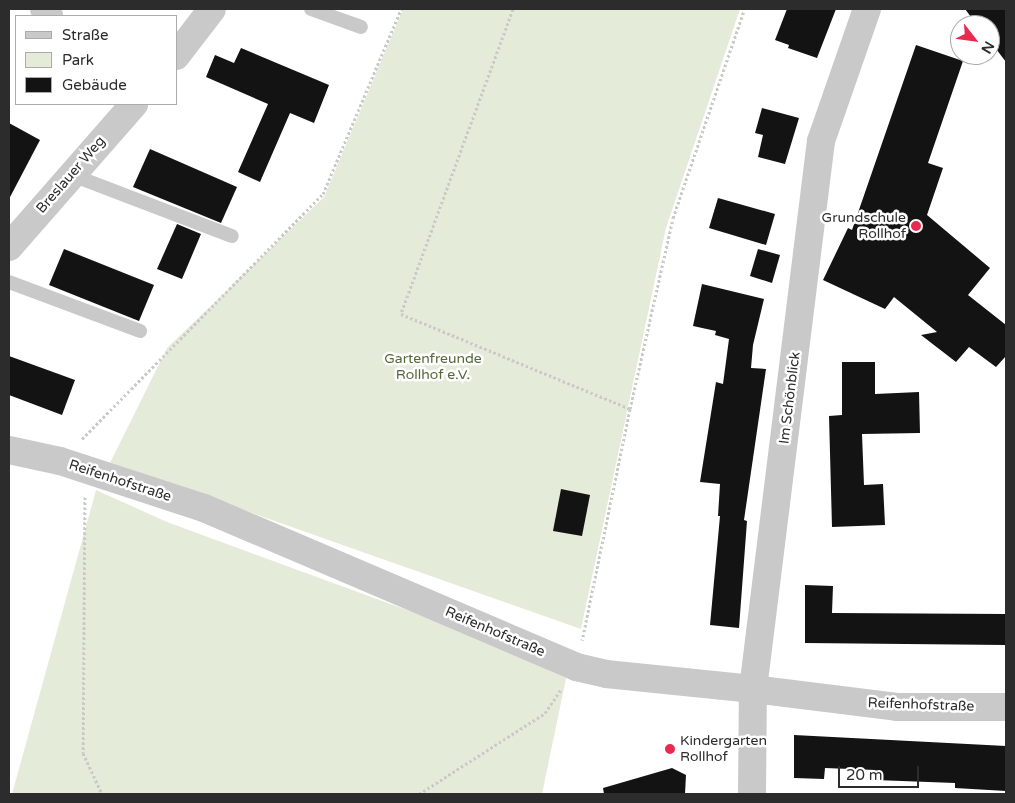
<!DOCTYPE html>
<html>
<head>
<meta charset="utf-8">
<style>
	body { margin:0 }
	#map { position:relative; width:1015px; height:803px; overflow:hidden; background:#fff; font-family:"Varela Round",sans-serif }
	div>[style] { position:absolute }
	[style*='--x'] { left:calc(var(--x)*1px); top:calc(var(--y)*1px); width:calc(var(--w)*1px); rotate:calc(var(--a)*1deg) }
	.green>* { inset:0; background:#e5ebd9 }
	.building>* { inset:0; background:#131313 }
	.path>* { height:3px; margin-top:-1.5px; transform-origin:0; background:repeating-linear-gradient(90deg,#c9c9c9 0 2.5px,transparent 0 5px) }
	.service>* { height:14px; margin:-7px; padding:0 7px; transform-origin:7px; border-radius:7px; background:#c9c9c9 }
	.minor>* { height:28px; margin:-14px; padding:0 14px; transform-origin:14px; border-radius:14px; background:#c9c9c9 }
	.dots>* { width:14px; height:14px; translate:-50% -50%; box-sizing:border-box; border:2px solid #fff; border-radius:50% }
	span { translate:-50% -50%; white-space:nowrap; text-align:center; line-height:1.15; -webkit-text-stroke:5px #fff; paint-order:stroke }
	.street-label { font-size:14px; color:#2c2c2c }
	.poi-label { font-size:14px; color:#2c2c2c }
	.right { translate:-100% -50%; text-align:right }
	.left { translate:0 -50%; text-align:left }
	.park-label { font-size:14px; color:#556839 }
	.frame { position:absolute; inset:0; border:10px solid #2c2c2c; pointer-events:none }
	.legend { position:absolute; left:15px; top:15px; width:162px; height:90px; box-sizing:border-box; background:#fff; border:1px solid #ababab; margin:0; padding:6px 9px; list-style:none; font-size:15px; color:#2c2c2c }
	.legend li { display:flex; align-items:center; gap:10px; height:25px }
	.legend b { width:25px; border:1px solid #ababab }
	.north { position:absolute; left:950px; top:15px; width:50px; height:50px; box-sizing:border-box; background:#fff; border:1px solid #ababab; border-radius:50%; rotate:120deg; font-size:14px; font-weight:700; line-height:20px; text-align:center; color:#2c2c2c }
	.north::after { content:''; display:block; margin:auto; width:18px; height:22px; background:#e9294e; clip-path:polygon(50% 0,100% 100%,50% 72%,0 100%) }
	.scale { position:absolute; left:838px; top:766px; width:81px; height:22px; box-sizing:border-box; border:2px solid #2c2c2c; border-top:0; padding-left:6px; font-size:15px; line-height:18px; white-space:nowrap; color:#2c2c2c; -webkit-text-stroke:4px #fff; paint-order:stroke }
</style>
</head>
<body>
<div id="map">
	<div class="green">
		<i style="clip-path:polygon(403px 9px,740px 9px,666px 228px,581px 629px,110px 463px,167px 348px,324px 197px)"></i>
		<i style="clip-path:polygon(96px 490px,167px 522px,568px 669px,542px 794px,12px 794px)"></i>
	</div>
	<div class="building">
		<i style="clip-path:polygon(787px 9px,836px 9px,817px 58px,788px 48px,789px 45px,775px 40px)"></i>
		<i style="clip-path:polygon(965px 9px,1006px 9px,1006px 62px,990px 41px,990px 25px,977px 25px)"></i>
		<i style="clip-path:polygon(916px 45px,963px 61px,928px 163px,943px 168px,927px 215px,990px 268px,968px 295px,1006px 325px,1006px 356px,996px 367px,969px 347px,956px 362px,921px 335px,937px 332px,894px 297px,885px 309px,823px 280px,848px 228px,852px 230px)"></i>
		<i style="clip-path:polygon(241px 48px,329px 85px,314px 123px,290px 113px,260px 182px,238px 172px,268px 104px,206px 77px,215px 55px,234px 63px)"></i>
		<i style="clip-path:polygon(762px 108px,799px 118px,785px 164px,758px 157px,763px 135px,755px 133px)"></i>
		<i style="clip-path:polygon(9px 123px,40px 140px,9px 199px)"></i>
		<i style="clip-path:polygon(150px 149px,237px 187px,221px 223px,133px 187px)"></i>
		<i style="clip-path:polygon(718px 198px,775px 214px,766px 245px,709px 228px)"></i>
		<i style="clip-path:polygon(177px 224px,201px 234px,182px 279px,157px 269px)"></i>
		<i style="clip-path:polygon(64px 249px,154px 285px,139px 321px,49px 285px)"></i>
		<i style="clip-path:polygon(758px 249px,780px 255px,772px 283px,750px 276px)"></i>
		<i style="clip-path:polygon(702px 284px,764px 299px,753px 345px,751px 368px,766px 369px,744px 520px,747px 521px,739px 628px,710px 625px,720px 516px,718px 516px,720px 484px,700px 482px,716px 382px,723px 384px,729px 339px,715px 335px,716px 331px,693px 326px)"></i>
		<i style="clip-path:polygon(9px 356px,75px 380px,62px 415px,9px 395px)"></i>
		<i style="clip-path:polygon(842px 362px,875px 362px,875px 394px,919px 392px,920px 433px,862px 434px,864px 485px,883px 484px,885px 525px,832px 527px,829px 416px,842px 415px)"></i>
		<i style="clip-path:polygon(561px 489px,590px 495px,582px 536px,553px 531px)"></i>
		<i style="clip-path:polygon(805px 585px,833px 586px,832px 613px,1006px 614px,1006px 645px,805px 643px)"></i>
		<i style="clip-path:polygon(794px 735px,1006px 746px,1006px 791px,955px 788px,955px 783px,875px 780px,875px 770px,825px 768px,824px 779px,794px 778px)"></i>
		<i style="clip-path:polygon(672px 768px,686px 775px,685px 794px,604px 794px,603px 788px)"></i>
	</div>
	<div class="path">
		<i style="--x:513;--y:9;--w:325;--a:110.2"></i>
		<i style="--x:401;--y:314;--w:248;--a:22.5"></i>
		<i style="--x:630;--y:409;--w:236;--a:101.7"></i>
		<i style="--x:630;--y:409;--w:196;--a:-77.3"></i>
		<i style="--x:673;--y:218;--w:219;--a:-71.1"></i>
		<i style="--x:82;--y:439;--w:344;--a:-45.5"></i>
		<i style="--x:323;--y:194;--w:201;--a:-67.1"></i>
		<i style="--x:85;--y:497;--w:256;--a:90.4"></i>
		<i style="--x:83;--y:753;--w:45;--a:65.1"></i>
		<i style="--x:419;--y:794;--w:150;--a:-32.7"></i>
		<i style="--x:545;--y:713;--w:29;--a:-56"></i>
	</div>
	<div class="service">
		<i style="--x:311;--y:9;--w:53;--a:19.8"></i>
		<i style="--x:72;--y:175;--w:171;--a:20.9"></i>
		<i style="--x:9;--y:282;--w:140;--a:20.5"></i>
	</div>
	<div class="minor">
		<i style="--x:44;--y:9;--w:9;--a:54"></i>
		<i style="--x:176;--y:56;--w:59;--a:-52.5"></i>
		<i style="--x:9;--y:247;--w:190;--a:-48.8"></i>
		<i style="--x:9;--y:450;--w:52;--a:12.2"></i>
		<i style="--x:60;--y:461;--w:151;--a:18.1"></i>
		<i style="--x:204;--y:508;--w:405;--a:23.1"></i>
		<i style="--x:576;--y:667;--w:31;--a:13"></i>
		<i style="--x:606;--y:674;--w:148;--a:5.8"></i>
		<i style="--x:753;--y:689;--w:145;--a:7.1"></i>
		<i style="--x:897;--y:707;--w:109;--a:0"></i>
		<i style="--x:752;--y:794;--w:105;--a:-89.5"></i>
		<i style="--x:753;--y:689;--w:552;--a:-82.93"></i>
		<i style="--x:821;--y:141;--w:140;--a:-70.8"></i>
	</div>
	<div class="dots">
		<i style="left:916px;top:226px;background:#e9294e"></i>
		<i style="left:670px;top:749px;background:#e9294e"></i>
	</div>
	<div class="street-label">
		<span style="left:71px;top:175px;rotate:-49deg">Breslauer Weg</span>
		<span style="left:790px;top:398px;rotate:-83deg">Im Schönblick</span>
		<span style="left:120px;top:481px;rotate:18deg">Reifenhofstraße</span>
		<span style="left:495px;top:632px;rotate:23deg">Reifenhofstraße</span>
		<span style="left:921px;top:705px;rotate:2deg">Reifenhofstraße</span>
	</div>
	<div class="poi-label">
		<span class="right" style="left:906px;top:226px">Grundschule<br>Rollhof</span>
		<span class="left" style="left:680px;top:749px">Kindergarten<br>Rollhof</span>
	</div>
	<div class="park-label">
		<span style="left:433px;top:367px">Gartenfreunde<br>Rollhof e.V.</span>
	</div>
	<div class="frame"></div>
	<ul class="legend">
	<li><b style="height:6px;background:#c9c9c9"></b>Straße</li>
	<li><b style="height:14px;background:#e5ebd9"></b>Park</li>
	<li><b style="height:14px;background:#131313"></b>Gebäude</li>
	</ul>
	<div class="north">N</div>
	<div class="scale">20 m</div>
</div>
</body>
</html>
